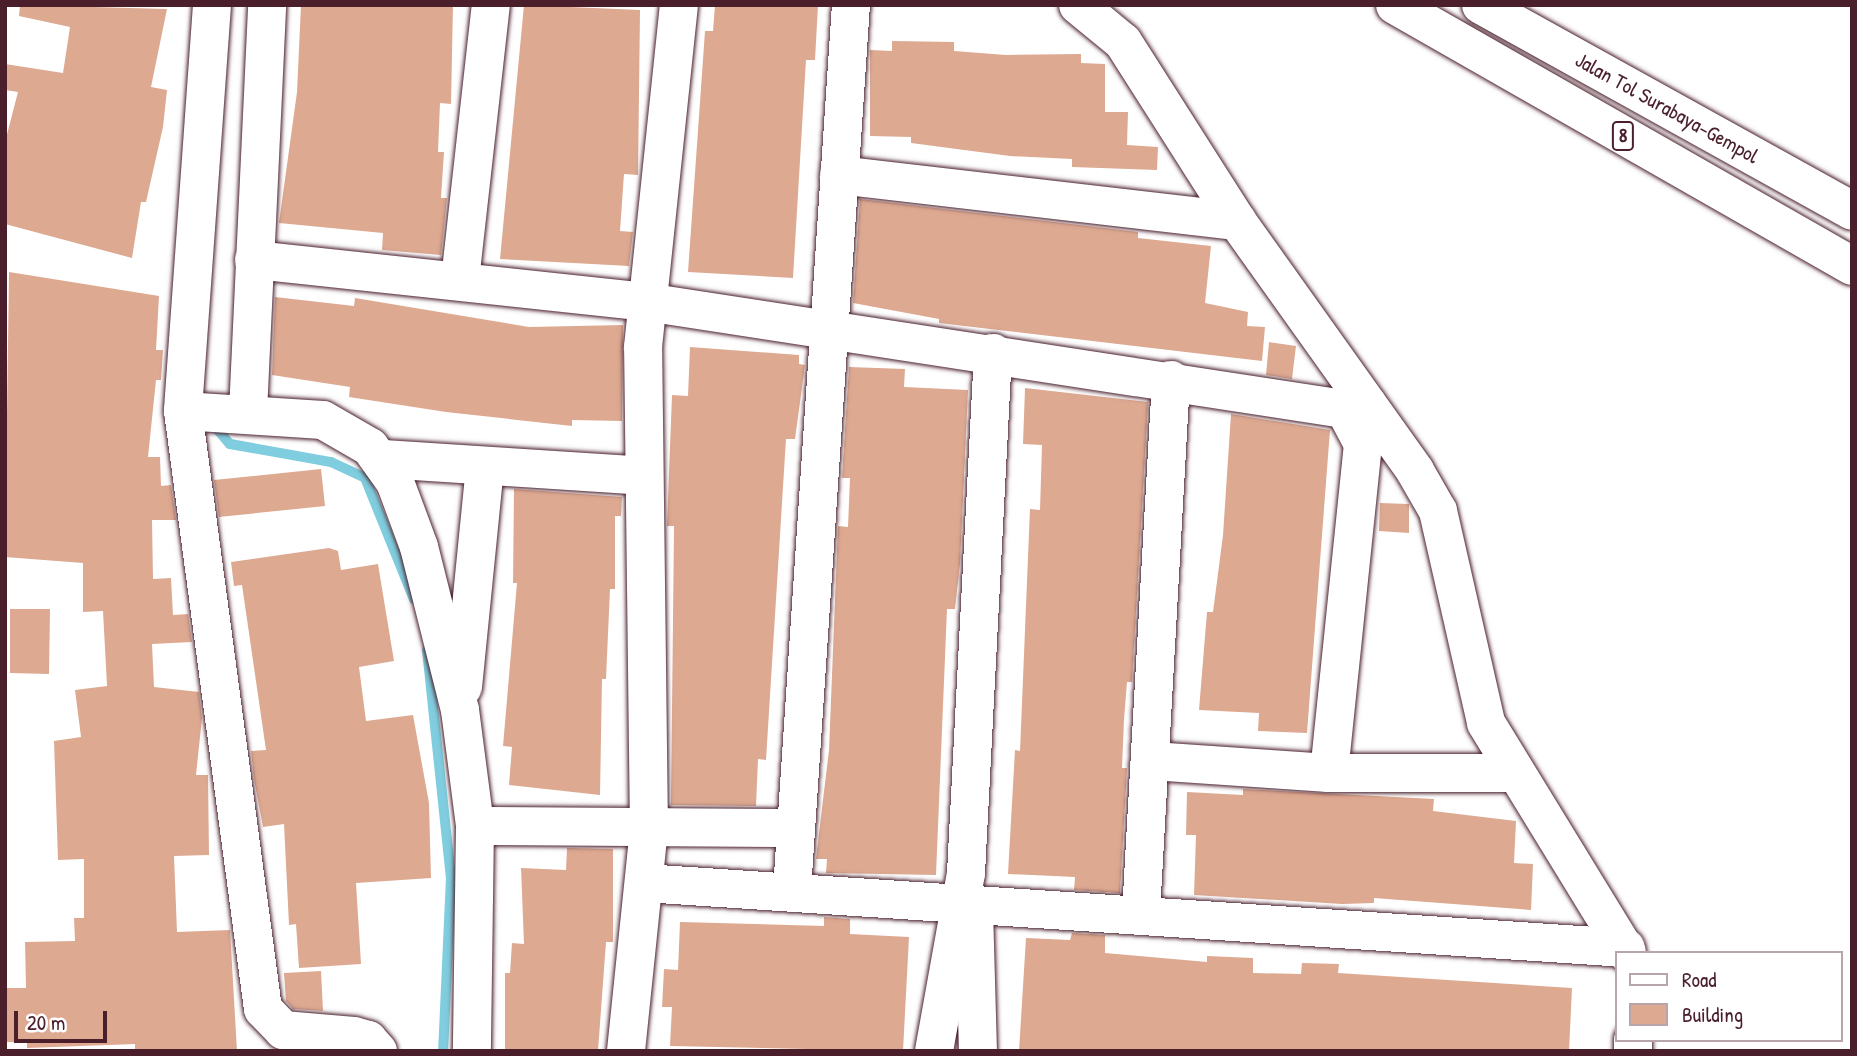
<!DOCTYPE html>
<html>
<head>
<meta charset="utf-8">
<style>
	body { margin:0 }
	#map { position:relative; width:1857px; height:1056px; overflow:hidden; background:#fff; font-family:"Patrick Hand",sans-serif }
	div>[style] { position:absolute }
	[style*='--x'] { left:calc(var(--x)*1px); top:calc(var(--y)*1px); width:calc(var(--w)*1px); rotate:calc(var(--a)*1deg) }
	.stream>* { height:10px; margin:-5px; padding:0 5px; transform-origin:5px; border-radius:5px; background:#7fcdde }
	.building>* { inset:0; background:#dda991 }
	.roads { filter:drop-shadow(0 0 2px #4a1f2b) drop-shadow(0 0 2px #4a1f2b) }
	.minor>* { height:38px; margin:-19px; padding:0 19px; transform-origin:19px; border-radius:19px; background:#fff }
	.highway>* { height:38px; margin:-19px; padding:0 19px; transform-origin:19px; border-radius:19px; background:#fff }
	span { translate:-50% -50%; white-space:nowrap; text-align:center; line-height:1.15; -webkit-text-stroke:6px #fff; paint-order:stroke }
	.shield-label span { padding:2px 5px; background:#fff; border:2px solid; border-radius:5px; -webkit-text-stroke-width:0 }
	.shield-label { font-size:19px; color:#4a1f2b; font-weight:700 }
	.street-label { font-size:21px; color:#4a1f2b }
	.frame { position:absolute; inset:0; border:7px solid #4a1f2b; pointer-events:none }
	.legend { position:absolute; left:1615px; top:951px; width:228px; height:91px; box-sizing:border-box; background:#fff; border:2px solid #b7a5aa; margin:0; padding:9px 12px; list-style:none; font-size:21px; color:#4a1f2b }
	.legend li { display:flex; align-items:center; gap:14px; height:35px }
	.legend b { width:35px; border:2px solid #b7a5aa }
	.scale { position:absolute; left:14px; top:1011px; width:93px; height:32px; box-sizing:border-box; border:4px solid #4a1f2b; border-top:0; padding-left:9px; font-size:21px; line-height:24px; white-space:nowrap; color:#4a1f2b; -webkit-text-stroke:5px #fff; paint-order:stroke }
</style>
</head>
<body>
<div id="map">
	<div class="stream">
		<i style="--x:213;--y:424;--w:26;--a:50"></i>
		<i style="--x:230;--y:444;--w:103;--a:10.1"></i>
		<i style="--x:331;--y:462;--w:38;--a:25"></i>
		<i style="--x:365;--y:478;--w:131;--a:68"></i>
		<i style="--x:427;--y:650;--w:228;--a:84"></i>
		<i style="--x:451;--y:877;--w:174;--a:92.6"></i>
	</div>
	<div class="building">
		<i style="clip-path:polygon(20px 5px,167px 9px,151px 87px,167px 90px,163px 127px,146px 202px,141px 202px,132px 258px,5px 224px,5px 142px,18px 92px,5px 90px,5px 64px,63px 73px,70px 27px,19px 16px)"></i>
		<i style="clip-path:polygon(301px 5px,453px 5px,451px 104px,440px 103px,438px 152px,444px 152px,441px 198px,447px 198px,441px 255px,382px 250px,383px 233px,279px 223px,297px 92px)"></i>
		<i style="clip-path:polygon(524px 5px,640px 10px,638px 175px,624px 174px,620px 231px,633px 232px,629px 266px,500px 259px)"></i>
		<i style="clip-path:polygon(715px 5px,818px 5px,815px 60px,806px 60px,793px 278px,688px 272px,705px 31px,713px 31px)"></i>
		<i style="clip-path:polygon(892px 41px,954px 42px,954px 51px,1006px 55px,1081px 54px,1081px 63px,1105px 64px,1105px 112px,1128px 112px,1127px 145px,1158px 147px,1157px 170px,1072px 167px,1072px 159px,1010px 156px,911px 143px,911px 137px,870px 136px,870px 50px,892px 51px)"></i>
		<i style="clip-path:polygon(860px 199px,1138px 232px,1138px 238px,1211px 246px,1205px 303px,1248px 312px,1247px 326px,1265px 327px,1262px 361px,939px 323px,939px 319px,853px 303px)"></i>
		<i style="clip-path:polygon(9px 272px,159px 296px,156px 350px,163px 350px,161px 380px,156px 380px,148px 457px,160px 457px,161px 486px,171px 485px,176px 520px,152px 520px,153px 579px,171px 578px,173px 615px,188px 614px,192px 642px,152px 644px,154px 687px,199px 692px,202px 718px,196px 775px,208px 775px,209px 855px,174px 856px,177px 932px,230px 930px,237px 1051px,135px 1051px,135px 1044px,27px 1048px,27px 1042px,5px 1042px,5px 988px,26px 988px,25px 942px,75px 941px,74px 918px,84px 918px,84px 859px,58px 860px,54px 741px,81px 737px,75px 690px,107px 686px,103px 611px,83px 612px,83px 563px,5px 557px)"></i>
		<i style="clip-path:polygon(275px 297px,354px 306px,355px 298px,529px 327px,623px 325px,622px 421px,572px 420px,572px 426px,446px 412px,349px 397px,350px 387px,272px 375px)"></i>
		<i style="clip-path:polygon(1269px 342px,1296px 346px,1292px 379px,1266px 375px)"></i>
		<i style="clip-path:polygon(690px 347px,799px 355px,799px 364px,805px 365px,795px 439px,786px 439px,766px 760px,758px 759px,756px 806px,671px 805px,674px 526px,667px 526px,672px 395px,688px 396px)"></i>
		<i style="clip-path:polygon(849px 367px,905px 369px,904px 387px,968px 390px,960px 564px,955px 609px,947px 609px,936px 875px,826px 873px,827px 859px,816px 859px,829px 750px,838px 526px,848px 527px,850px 478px,842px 478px)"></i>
		<i style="clip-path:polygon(1025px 388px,1148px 402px,1132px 682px,1127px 682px,1124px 720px,1122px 768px,1127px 768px,1120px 893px,1074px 890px,1075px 877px,1008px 874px,1015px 750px,1020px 751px,1030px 509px,1040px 510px,1042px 445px,1023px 444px)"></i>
		<i style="clip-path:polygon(1231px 414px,1330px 430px,1307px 733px,1258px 731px,1259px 713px,1199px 710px,1207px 612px,1213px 612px,1223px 535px)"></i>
		<i style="clip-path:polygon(321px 469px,325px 506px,219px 517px,214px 480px)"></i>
		<i style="clip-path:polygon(514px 489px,622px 497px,621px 516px,615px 516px,615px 589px,610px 589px,606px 679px,602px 679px,600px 795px,509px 785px,512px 747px,503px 746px,517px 583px,513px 583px)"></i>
		<i style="clip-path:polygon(1380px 503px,1409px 504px,1409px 533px,1379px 531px)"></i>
		<i style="clip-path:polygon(329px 548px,338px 551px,341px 570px,378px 564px,394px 661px,359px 667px,366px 721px,413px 715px,429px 803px,431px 878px,356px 883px,361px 964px,299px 968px,296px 924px,289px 925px,284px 824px,263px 827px,254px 779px,251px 751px,266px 750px,242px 585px,234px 586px,231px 562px)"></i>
		<i style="clip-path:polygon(10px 609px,50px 609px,49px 674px,10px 673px)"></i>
		<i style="clip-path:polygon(1243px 789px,1434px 799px,1433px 811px,1516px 821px,1514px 863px,1533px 864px,1531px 910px,1374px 898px,1374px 903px,1342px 904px,1194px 895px,1196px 835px,1186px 835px,1187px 792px,1243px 795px)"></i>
		<i style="clip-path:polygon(567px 848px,613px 849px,613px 942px,606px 942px,598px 1051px,505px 1051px,505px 973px,510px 973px,512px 943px,524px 944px,521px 868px,566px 870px)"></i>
		<i style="clip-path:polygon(824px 917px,850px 919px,850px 934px,909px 937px,903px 1051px,670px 1046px,672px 1007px,662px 1007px,664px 969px,678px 970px,680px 922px,824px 926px)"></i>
		<i style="clip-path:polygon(1072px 933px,1105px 935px,1105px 953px,1207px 962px,1207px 956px,1253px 958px,1253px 973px,1301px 974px,1302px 963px,1339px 964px,1338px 973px,1572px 988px,1569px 1051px,1019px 1051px,1026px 938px,1070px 940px)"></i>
		<i style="clip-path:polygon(321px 971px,323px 1011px,293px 1009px,286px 1001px,284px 973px)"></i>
	</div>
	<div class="roads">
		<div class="minor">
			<i style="--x:212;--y:5;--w:407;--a:94.1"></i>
			<i style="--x:183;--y:411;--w:603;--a:82.38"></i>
			<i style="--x:263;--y:1009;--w:29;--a:46"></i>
			<i style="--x:283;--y:1030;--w:71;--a:4.8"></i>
			<i style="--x:354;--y:1036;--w:15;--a:16"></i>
			<i style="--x:368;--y:1040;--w:15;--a:48"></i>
			<i style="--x:1078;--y:5;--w:58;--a:39.4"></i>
			<i style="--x:1123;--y:42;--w:212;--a:57.5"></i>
			<i style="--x:1237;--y:221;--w:307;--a:54.5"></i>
			<i style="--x:1415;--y:471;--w:46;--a:60.1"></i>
			<i style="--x:1438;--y:511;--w:217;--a:77.2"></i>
			<i style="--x:1486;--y:723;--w:270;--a:58.5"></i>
			<i style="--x:839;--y:175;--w:401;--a:6.6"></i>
			<i style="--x:254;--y:260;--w:394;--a:6.1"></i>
			<i style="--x:646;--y:302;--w:706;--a:8.72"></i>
			<i style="--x:1344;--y:409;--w:24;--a:-12"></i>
			<i style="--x:460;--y:280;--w:277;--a:-83.6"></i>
			<i style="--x:183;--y:411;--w:140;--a:3.7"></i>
			<i style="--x:323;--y:420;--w:54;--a:29.9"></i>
			<i style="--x:370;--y:447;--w:43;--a:54.5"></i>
			<i style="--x:395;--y:482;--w:69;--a:69.7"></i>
			<i style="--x:419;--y:547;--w:168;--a:75.9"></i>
			<i style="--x:460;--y:710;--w:117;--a:82.6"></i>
			<i style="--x:475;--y:826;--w:225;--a:90.8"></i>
			<i style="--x:248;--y:412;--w:407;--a:-87.3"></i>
			<i style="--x:383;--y:459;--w:261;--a:3.7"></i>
			<i style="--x:463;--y:687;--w:222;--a:-84.3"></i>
			<i style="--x:1152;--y:761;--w:177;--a:3.9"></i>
			<i style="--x:1329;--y:773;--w:183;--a:0"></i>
			<i style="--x:1329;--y:773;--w:331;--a:-84.1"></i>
			<i style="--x:1363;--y:444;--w:40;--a:-118"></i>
			<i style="--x:475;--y:826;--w:319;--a:0.4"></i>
			<i style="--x:644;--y:883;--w:984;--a:3.79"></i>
			<i style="--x:792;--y:890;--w:887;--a:-86.19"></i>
			<i style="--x:974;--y:909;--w:142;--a:88.4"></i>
			<i style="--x:1141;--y:913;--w:534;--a:-86.78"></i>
			<i style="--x:626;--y:1051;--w:222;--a:-84.1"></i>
			<i style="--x:649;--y:830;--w:483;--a:-90.7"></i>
			<i style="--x:643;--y:347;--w:344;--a:-84"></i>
			<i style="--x:934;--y:1051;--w:181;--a:-79.8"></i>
			<i style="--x:966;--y:873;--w:521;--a:-87.03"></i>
			<i style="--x:1633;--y:1051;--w:11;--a:-90"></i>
		</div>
		<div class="highway">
			<i style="--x:1395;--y:5;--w:526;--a:29.73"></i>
			<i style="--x:1481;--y:5;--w:424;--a:29"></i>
		</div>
	</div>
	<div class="shield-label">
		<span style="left:1623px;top:136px">8</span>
	</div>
	<div class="street-label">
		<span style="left:1667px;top:108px;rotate:29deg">Jalan Tol Surabaya–Gempol</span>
	</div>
	<div class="frame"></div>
	<ul class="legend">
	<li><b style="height:9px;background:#fff"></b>Road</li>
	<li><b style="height:19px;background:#dda991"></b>Building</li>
	</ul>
	<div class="scale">20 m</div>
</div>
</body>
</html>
